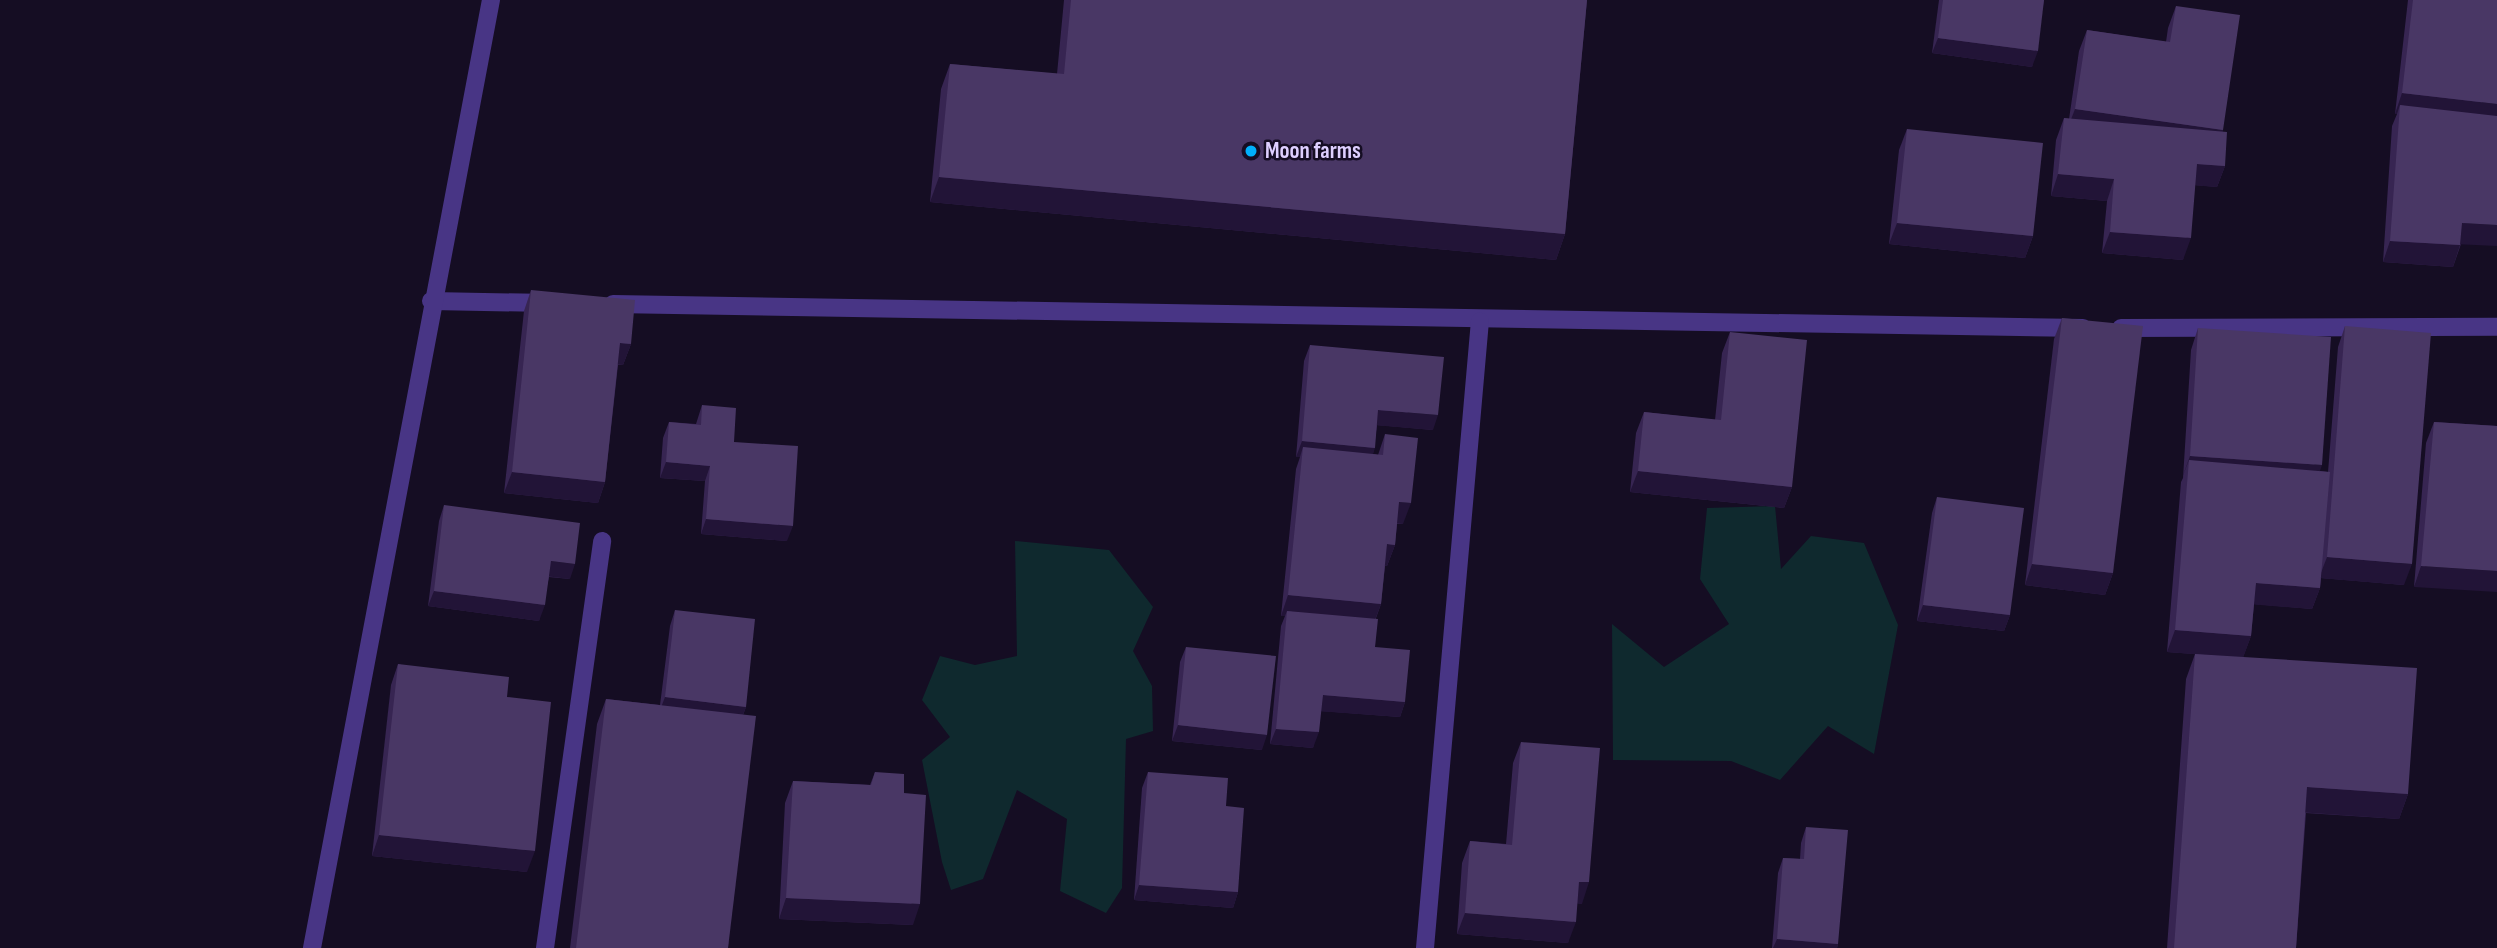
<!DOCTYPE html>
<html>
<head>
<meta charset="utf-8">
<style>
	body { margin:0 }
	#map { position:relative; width:2497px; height:948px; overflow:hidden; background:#150d23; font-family:"Sofia Sans Condensed",sans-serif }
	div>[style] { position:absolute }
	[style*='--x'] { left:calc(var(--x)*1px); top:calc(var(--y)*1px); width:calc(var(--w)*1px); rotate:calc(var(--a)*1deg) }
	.green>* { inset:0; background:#0f292e }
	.street>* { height:18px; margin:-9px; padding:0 9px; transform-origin:9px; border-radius:9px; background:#483585 }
	.wall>* { inset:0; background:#372552 }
	.shaded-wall>* { inset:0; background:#221437 }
	.building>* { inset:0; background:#493765 }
	.dots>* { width:19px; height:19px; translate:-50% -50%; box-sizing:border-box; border:4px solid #150d23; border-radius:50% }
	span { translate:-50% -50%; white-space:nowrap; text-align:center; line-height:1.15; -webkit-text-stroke:5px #150d23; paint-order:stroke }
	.poi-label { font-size:23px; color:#decfff; font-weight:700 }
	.left { translate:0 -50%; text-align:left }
</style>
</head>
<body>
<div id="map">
	<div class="green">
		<i style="clip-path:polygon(1775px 506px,1781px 569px,1811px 536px,1864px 543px,1898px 625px,1874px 754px,1828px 726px,1780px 780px,1731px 761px,1613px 760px,1612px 624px,1664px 667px,1729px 624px,1700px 579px,1707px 508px)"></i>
		<i style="clip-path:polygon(1015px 541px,1109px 550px,1153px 607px,1133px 651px,1152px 686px,1153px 731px,1126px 739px,1122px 888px,1106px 913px,1060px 891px,1067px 819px,1017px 790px,983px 879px,951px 890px,942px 862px,922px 760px,950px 737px,922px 700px,940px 656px,975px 665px,1017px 656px)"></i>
	</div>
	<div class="street">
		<i style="--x:431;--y:301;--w:119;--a:1"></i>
		<i style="--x:613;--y:304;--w:1470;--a:0.94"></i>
		<i style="--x:2121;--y:328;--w:376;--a:-0.2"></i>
		<i style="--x:312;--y:948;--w:965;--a:-79.31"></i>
		<i style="--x:545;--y:948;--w:411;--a:-82"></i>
		<i style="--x:1425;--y:948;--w:629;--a:-84.99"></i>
	</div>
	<div class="wall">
		<i style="clip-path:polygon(1064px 0,1587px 0,1565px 234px,1556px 260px,930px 202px,941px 89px,950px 64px,1057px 74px)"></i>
		<i style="clip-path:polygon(1939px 0,2044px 0,2032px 67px,1932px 53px)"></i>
		<i style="clip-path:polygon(2408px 0,2497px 0,2461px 244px,2453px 267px,2383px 262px,2392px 126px,2397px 114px,2395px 114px)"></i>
		<i style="clip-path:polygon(2176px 6px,2223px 130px,2222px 132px,2225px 166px,2217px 187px,2195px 185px,2183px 260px,2102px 253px,2107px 201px,2051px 196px,2056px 140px,2064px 118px,2069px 119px,2079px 51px,2087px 30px,2166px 42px,2168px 28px)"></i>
		<i style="clip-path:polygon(1907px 129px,2033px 236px,2025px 258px,1889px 244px,1899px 150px)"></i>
		<i style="clip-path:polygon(531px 290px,631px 344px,623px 365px,618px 365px,605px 482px,598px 503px,504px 493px,524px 311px)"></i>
		<i style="clip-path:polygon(2062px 318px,2113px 573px,2105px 595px,2025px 585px,2054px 339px)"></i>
		<i style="clip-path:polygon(2345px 326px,2404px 585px,2321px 578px,2320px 588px,2312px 609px,2254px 604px,2251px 636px,2243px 657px,2408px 794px,2399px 819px,2306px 813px,2296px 948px,2167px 948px,2186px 679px,2195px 654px,2167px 652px,2181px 482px,2183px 478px,2191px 350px,2198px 328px,2320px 471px,2328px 472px,2338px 347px)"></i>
		<i style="clip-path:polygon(1730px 332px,1792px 487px,1784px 508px,1630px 492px,1636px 433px,1644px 412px,1715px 420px,1722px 353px)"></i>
		<i style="clip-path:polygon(1310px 345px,1433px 430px,1377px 425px,1373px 454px,1378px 455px,1385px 434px,1403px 524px,1397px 524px,1395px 545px,1387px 566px,1385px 566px,1381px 604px,1376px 618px,1375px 647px,1405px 702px,1400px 717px,1321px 711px,1313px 748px,1270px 744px,1281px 626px,1285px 616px,1281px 616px,1296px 469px,1300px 457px,1296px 457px,1304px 361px)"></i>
		<i style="clip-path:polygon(702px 405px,734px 442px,787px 541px,701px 534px,705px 481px,660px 478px,663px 438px,669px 422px,696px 424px)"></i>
		<i style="clip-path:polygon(2434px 422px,2497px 426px,2414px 587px,2426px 443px)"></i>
		<i style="clip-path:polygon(1937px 497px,2010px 615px,2004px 631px,1917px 621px,1932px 513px)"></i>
		<i style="clip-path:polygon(444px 505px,570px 579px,549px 577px,539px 621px,428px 606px,439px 521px)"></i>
		<i style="clip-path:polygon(675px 610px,746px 707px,743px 715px,728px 948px,570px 948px,597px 724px,606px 699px,660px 705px,670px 626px)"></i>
		<i style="clip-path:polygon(1186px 647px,1262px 750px,1172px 741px,1180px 662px)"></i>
		<i style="clip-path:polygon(398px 664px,507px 697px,527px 872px,372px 856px,391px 685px)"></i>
		<i style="clip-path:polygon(1521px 742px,1582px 904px,1577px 903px,1568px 943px,1457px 934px,1462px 863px,1470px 841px,1506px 844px,1513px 763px)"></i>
		<i style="clip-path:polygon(875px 772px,904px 793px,913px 925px,779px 919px,785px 803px,793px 781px,870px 785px)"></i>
		<i style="clip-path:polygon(1148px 772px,1226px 806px,1238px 892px,1233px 908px,1134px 900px,1142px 788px)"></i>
		<i style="clip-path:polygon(1806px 827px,1838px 944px,1837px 948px,1772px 948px,1778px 873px,1783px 858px,1800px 859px,1801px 843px)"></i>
	</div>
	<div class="shaded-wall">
		<i style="clip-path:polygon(1938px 38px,2038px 51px,2032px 67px,1932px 53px)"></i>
		<i style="clip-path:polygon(2402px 93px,2497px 104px,2497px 126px,2400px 105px,2397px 114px,2395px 114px)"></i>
		<i style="clip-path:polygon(2075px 109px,2223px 130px,2215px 151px,2067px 130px)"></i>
		<i style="clip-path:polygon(2197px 164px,2225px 166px,2217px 187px,2190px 185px)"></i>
		<i style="clip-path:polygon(2058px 174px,2114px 179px,2107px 201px,2051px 196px)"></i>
		<i style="clip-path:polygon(939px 177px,1565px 234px,1556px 260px,930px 202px)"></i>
		<i style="clip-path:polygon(1897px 223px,2033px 236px,2025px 258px,1889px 244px)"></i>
		<i style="clip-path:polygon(2462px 223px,2497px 225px,2497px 246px,2454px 244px)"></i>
		<i style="clip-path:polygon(2110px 232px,2191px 238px,2183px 260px,2102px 253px)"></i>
		<i style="clip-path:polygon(2390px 241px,2460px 245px,2453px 267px,2383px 262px)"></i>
		<i style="clip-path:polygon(620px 343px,631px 344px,623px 365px,612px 364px)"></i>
		<i style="clip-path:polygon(1378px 410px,1438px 415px,1433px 430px,1373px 425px)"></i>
		<i style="clip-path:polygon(1302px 441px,1375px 448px,1370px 463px,1303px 447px,1300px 457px,1296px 457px)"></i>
		<i style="clip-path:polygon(2190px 456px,2322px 465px,2315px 486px,2189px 460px,2182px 478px)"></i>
		<i style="clip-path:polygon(666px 462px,710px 466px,705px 481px,660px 478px)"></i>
		<i style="clip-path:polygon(1638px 471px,1792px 487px,1784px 508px,1630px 492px)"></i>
		<i style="clip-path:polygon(512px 472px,605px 482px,598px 503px,504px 493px)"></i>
		<i style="clip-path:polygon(1399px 502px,1411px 503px,1403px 524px,1392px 523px)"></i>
		<i style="clip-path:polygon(706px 519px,793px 526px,787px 541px,701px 534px)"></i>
		<i style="clip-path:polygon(1387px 544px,1395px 545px,1387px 566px,1380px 565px)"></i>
		<i style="clip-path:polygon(2327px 557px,2412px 564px,2404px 585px,2319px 578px)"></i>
		<i style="clip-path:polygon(551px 561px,575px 564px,570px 579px,545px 576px)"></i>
		<i style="clip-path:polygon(2032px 564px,2113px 573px,2105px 595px,2025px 585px)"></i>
		<i style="clip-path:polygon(2421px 566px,2497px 571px,2497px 592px,2414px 587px)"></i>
		<i style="clip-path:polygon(2256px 583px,2320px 588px,2312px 609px,2248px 604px)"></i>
		<i style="clip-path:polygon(434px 591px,545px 605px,539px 621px,428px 606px)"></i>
		<i style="clip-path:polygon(1288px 595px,1381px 604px,1373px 625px,1287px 611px,1285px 616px,1281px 616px)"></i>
		<i style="clip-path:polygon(1923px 605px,2010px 615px,2004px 631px,1917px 621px)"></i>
		<i style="clip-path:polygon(2175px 630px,2251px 636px,2243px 658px,2167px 652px)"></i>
		<i style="clip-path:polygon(1323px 695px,1405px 702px,1400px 717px,1317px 711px)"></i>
		<i style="clip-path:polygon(665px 697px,746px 707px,740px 722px,659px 713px)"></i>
		<i style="clip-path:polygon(1178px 725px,1267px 735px,1262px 750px,1172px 741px)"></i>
		<i style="clip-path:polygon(1276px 729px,1319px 732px,1313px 748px,1270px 744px)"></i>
		<i style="clip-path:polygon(2307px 787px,2408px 794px,2399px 819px,2298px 812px)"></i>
		<i style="clip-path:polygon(379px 835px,535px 851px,527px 872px,372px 856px)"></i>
		<i style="clip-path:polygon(1579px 882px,1589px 882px,1582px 904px,1571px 903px)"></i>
		<i style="clip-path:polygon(1139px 885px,1238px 892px,1233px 908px,1134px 900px)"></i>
		<i style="clip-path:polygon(786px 898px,920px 904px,913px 925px,779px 919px)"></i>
		<i style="clip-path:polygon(1465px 913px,1576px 922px,1568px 943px,1457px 934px)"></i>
		<i style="clip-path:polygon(1777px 939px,1838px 944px,1837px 948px,1773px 948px)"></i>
	</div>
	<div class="building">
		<i style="clip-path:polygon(1071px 0,1587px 0,1565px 234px,939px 177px,950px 64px,1064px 74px)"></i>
		<i style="clip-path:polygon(1943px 0,2044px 0,2038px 51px,1938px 38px)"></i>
		<i style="clip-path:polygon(2413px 0,2497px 0,2497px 104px,2402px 93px)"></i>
		<i style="clip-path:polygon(2176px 6px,2240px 15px,2223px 130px,2075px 109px,2087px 30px,2170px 42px)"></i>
		<i style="clip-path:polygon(2400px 105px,2497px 116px,2497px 225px,2462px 223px,2460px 245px,2390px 241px)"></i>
		<i style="clip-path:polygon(2064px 118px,2227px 132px,2225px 166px,2197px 164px,2191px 238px,2110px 232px,2114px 179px,2058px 174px)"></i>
		<i style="clip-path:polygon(1907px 129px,2043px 143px,2033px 236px,1897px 223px)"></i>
		<i style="clip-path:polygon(531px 290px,635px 300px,631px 344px,620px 343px,605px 482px,512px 472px)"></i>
		<i style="clip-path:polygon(2062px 318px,2143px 326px,2113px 573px,2032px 564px)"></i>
		<i style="clip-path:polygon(2345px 326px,2431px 333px,2412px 564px,2327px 557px)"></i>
		<i style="clip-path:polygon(2198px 328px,2331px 337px,2322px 465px,2190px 456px)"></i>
		<i style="clip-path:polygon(1730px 332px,1807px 340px,1792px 487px,1638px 471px,1644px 412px,1721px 420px)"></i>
		<i style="clip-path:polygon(1310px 345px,1444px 357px,1438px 415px,1378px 410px,1375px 448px,1302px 441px)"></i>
		<i style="clip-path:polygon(702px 405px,736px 408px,734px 442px,798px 446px,793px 526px,706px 519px,710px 466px,666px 462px,669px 422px,701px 425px)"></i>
		<i style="clip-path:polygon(2434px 422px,2497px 426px,2497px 571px,2421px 566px)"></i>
		<i style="clip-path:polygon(1385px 434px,1418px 438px,1411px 503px,1399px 502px,1395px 545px,1387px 544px,1381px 604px,1288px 595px,1303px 447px,1383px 455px)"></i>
		<i style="clip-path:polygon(2189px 460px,2330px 472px,2320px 588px,2256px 583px,2251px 636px,2175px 630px)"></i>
		<i style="clip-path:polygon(1937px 497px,2024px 508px,2010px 615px,1923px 605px)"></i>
		<i style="clip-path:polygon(444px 505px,580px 523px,575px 564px,551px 561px,545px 605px,434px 591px)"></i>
		<i style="clip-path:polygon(675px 610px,755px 619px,746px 707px,665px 697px)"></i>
		<i style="clip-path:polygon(1287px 611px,1378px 619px,1375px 647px,1410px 650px,1405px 702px,1323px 695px,1319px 732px,1276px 729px)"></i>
		<i style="clip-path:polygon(1186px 647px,1276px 656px,1267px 735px,1178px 725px)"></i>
		<i style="clip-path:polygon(2195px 654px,2417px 668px,2408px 794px,2307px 787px,2296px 948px,2174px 948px)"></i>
		<i style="clip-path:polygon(398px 664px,509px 677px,507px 697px,551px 702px,535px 851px,379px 835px)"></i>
		<i style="clip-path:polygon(606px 699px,756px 716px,728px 948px,576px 948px)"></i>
		<i style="clip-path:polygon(1521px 742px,1600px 748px,1589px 882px,1579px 882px,1576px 922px,1465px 913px,1470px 841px,1512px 845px)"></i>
		<i style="clip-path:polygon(875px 772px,904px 774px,904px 793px,926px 795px,920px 904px,786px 898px,793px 781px,871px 785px)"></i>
		<i style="clip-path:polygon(1148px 772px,1228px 778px,1226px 806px,1244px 808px,1238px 892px,1139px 885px)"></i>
		<i style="clip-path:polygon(1806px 827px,1848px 830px,1838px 944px,1777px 939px,1783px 858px,1804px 859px)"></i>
	</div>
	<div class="dots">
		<i style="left:1251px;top:151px;background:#00affa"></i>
	</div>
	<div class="poi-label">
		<span class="left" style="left:1265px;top:151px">Moon farms</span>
	</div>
</div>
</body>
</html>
